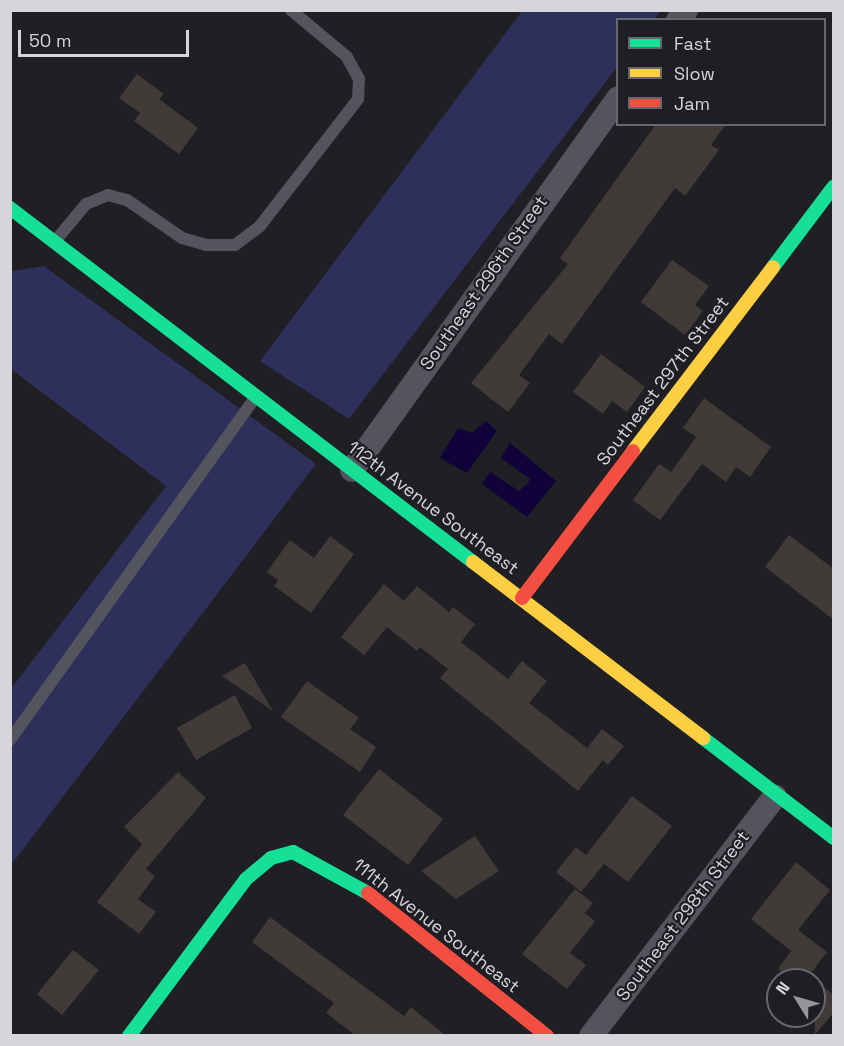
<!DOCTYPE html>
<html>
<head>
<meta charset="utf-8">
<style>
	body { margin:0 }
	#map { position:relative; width:844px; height:1046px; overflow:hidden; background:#1f1f24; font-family:"Space Grotesk",sans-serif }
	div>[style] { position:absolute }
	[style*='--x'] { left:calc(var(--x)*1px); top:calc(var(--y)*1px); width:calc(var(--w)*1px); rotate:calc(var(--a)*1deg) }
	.green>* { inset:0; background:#2e2f5a }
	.water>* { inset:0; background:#0f033a }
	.building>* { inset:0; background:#403a38 }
	.lane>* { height:12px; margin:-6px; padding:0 6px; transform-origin:6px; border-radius:6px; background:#54545e }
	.street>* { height:24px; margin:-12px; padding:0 12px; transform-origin:12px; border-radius:12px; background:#54545e }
	.fast>* { height:14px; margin:-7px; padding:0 7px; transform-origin:7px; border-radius:7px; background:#16e098 }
	.slow>* { height:14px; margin:-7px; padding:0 7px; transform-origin:7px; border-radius:7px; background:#ffcf43 }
	.jam>* { height:14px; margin:-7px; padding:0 7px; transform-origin:7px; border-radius:7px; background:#f24e42 }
	span { translate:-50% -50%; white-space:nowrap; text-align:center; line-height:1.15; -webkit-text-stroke:4.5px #1e1e25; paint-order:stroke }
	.street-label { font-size:18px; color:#d5d5da }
	.frame { position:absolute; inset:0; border:12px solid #d5d5da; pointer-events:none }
	.legend { position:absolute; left:616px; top:18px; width:210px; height:108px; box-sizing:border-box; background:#1e1e25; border:2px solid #67676d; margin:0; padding:8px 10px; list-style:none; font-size:18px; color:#d5d5da }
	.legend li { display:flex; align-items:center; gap:12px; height:30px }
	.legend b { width:30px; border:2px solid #67676d }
	.north { position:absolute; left:766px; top:968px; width:60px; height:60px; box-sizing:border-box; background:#1e1e25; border:2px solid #67676d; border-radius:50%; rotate:307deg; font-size:16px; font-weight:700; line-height:24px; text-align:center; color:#d5d5da }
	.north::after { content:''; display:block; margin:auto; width:21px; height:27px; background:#95959a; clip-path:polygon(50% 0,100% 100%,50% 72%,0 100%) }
	.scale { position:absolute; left:18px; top:30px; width:171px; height:27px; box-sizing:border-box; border:3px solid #d5d5da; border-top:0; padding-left:8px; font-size:18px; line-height:21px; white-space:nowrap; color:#d5d5da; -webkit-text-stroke:4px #1e1e25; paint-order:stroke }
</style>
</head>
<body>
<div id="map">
	<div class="green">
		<i style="clip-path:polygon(522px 11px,660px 11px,654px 19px,618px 20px,617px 67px,349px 419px,260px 361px)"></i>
		<i style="clip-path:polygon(44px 266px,316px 464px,11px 865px,10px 690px,166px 486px,11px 369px,11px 271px)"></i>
	</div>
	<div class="water">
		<i style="clip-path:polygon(486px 421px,497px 431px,467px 473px,440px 458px,458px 428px,472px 433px)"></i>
		<i style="clip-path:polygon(510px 443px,556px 481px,527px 517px,482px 484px,490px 472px,519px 491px,528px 483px,530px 479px,501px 458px)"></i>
	</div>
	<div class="building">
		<i style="clip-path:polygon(137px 74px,164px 94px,159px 99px,198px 128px,179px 154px,134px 121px,140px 113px,119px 98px)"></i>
		<i style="clip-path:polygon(656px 124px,726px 124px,711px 145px,719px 150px,685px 196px,675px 188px,562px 344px,549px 334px,519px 375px,530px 383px,508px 412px,471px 383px,568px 264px,560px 258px)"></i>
		<i style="clip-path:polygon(672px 260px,709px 286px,695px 305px,703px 311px,685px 335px,641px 302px)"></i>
		<i style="clip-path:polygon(601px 354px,645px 387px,627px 412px,612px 401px,603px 414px,573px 392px)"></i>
		<i style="clip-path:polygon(704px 398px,771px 447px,750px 477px,736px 467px,726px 482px,702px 464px,660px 520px,633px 500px,659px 464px,671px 472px,696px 437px,683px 428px)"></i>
		<i style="clip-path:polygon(789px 535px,834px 569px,834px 620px,765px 567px)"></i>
		<i style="clip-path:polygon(330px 536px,354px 554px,311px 613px,274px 586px,278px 580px,267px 572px,290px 540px,314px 558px)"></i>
		<i style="clip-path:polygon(384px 584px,404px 601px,417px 586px,449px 612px,453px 607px,475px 624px,461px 642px,508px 679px,522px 661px,547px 681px,529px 703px,587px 748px,602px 729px,624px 746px,608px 765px,603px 760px,578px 791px,440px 678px,448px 669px,420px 647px,417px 651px,387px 627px,364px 655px,341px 637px)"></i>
		<i style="clip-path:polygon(245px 663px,273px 711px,222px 676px)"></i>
		<i style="clip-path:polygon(307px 681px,359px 718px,350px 729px,376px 747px,360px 772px,281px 717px)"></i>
		<i style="clip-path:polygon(235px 695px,252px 728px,196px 760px,177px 728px)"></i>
		<i style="clip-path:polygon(379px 769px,443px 819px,408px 865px,343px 815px)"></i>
		<i style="clip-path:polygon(178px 772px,206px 798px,146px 869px,155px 876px,138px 899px,156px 912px,139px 934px,97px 902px,142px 844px,124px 827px)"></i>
		<i style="clip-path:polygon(632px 796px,672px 826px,628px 882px,604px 864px,581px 892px,556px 872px,576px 847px,586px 855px)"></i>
		<i style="clip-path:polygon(475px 836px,499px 871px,456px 899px,421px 871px)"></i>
		<i style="clip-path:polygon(796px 862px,830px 890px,798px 930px,827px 952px,806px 980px,792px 980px,778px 969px,791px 951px,751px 919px)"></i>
		<i style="clip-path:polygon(575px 889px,593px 903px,585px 913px,595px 921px,570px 953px,586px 965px,567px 989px,522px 954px)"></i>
		<i style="clip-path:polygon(270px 917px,404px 1016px,411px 1007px,445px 1035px,355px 1035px,326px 1013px,334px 1003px,252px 942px)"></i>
		<i style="clip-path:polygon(73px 950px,99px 970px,62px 1015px,37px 994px)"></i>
		<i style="clip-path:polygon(814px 980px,834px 995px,834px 1012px,815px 1035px)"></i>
	</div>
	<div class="lane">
		<i style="--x:56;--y:240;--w:47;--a:-50.2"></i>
		<i style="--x:86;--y:204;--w:24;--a:-22"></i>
		<i style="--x:108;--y:195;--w:20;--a:15"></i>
		<i style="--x:127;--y:200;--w:67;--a:34.6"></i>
		<i style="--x:182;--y:238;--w:25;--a:16"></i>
		<i style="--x:206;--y:245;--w:29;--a:0"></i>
		<i style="--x:235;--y:245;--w:31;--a:-37"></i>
		<i style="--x:260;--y:226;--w:160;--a:-52.3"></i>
		<i style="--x:358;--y:99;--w:20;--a:-87"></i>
		<i style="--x:359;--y:79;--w:26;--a:-119"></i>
		<i style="--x:346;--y:56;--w:72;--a:-140.1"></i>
		<i style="--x:10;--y:740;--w:422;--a:-54.4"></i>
	</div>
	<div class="street">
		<i style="--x:678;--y:20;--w:13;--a:-51"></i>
		<i style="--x:352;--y:470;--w:457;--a:-54.4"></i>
		<i style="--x:591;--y:1036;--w:302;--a:-52.5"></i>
	</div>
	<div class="fast">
		<i style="--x:10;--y:208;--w:583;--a:37.4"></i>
		<i style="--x:773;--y:267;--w:101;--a:-53"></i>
		<i style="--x:703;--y:738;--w:165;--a:37.4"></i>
		<i style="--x:129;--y:1036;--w:196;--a:-53.3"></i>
		<i style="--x:246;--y:879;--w:33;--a:-40"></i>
		<i style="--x:271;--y:858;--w:23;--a:-15"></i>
		<i style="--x:293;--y:852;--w:85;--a:28.7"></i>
	</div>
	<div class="slow">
		<i style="--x:633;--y:451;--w:231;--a:-52.7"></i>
		<i style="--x:473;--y:562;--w:290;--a:37.4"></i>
	</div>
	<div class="jam">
		<i style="--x:522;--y:598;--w:184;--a:-52.9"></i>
		<i style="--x:368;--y:893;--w:229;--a:38.6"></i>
	</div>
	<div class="street-label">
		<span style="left:484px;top:283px;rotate:-55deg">Southeast 296th Street</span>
		<span style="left:663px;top:381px;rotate:-53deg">Southeast 297th Street</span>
		<span style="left:433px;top:508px;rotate:37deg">112th Avenue Southeast</span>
		<span style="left:683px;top:916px;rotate:-53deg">Southeast 298th Street</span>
		<span style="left:436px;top:926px;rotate:38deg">111th Avenue Southeast</span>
	</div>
	<div class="frame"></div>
	<ul class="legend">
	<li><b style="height:8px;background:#16e098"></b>Fast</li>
	<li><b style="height:8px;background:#ffcf43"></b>Slow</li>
	<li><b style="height:8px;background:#f24e42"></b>Jam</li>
	</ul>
	<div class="north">N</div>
	<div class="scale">50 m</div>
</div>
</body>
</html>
